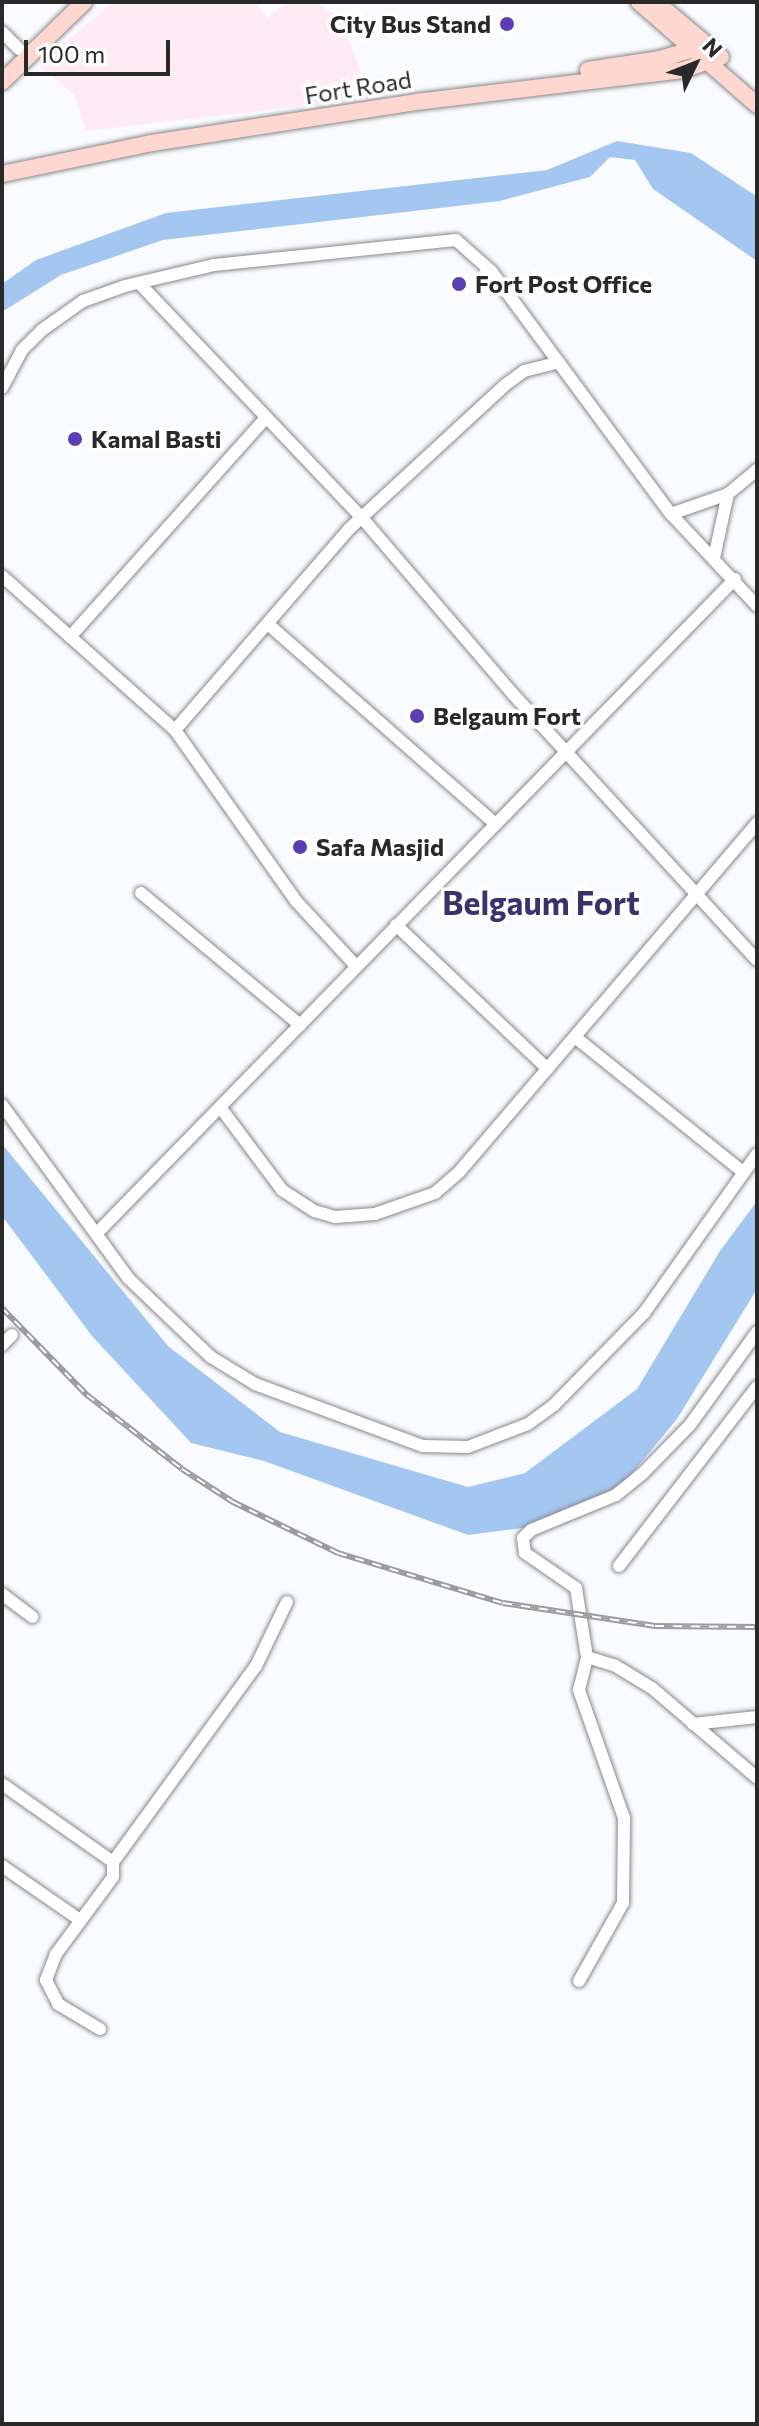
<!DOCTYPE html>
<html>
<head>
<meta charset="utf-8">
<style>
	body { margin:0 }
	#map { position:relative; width:759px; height:2426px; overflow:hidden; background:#fafbfe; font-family:Commissioner,sans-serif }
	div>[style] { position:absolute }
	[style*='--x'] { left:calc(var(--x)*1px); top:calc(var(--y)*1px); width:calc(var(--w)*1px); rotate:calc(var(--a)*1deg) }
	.industrial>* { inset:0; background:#ffebf4 }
	.water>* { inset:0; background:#a4c7f1 }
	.roads { filter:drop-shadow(0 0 2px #87888b) drop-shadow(0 0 2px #87888b) }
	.minor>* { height:12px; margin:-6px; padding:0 6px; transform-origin:6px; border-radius:6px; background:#fff }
	.major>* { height:16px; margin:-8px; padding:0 8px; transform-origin:8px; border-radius:8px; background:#fed8d0 }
	.rail>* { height:6px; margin-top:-3px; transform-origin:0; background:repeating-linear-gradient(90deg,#fff 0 9px,#9c9c9e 0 18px); box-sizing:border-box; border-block:2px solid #9c9c9e }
	.dots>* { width:22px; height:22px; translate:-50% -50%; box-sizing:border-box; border:4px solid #fff; border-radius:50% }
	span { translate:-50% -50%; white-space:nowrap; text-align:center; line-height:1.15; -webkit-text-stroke:7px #fff; paint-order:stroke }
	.poi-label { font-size:24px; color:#29292a; font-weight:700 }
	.right { translate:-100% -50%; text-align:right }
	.left { translate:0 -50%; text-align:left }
	.street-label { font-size:24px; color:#29292a }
	.district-label { font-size:32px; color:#3c316d; font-weight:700 }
	.frame { position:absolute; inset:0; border:4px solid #29292a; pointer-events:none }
	.north { position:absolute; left:655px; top:24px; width:80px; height:80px; -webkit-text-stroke:6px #fff; paint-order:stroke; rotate:47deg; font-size:22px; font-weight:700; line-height:32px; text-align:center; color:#29292a }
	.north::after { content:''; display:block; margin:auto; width:28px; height:36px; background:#29292a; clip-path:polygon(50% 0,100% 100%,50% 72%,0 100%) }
	.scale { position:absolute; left:24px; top:40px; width:146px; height:36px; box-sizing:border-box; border:4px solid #29292a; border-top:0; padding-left:10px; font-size:24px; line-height:28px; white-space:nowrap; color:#29292a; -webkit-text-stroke:6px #fff; paint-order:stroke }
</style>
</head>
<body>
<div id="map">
	<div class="industrial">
		<i style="clip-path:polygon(113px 2px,254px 2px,268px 18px,287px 2px,314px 2px,339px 16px,372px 98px,86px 131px,74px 95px,39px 65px)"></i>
	</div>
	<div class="water">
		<i style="clip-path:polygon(617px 141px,691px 153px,756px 196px,757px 261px,653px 189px,635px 160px,610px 157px,590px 177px,500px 201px,163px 240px,61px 275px,2px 312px,2px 284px,36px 260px,166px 213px,547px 170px)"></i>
		<i style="clip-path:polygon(2px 1144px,168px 1346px,280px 1432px,468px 1487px,525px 1473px,637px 1389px,720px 1251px,757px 1201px,757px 1289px,677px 1419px,629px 1477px,569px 1522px,468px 1535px,264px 1461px,191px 1443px,92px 1336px,2px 1216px)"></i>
	</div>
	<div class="roads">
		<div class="minor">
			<i style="--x:2;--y:32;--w:24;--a:45"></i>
			<i style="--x:139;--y:283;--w:324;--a:46.5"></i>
			<i style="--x:362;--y:518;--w:230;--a:49.4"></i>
			<i style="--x:512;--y:693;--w:362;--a:47.5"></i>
			<i style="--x:2;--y:388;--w:43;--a:-62.2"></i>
			<i style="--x:22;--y:350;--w:28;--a:-45"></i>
			<i style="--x:42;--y:330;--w:50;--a:-35.3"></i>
			<i style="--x:83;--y:301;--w:45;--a:-19.7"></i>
			<i style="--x:125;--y:286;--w:91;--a:-13.3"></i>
			<i style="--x:214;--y:265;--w:243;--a:-5.9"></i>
			<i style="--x:456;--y:240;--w:47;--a:41.5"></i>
			<i style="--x:491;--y:271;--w:302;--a:53.5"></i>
			<i style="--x:671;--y:514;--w:126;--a:46.9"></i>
			<i style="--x:671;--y:514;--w:60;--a:-19.3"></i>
			<i style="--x:728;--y:494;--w:38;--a:-40"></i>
			<i style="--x:714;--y:558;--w:66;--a:-77.7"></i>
			<i style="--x:2;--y:576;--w:232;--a:41.7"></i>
			<i style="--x:175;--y:730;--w:209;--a:54.7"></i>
			<i style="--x:296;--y:901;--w:88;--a:47.3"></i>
			<i style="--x:269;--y:625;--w:300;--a:41.3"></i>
			<i style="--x:70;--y:637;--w:291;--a:-48.2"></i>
			<i style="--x:175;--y:730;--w:266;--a:-49.1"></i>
			<i style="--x:349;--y:529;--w:212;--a:-42.7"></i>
			<i style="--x:505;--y:385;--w:24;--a:-36"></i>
			<i style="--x:524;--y:371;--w:36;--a:-14"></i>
			<i style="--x:141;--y:893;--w:207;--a:39.7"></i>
			<i style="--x:396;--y:925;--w:209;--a:43.5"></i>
			<i style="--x:575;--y:1037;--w:216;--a:38.8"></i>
			<i style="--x:2;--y:1105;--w:214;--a:53.9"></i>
			<i style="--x:128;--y:1278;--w:115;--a:43.6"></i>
			<i style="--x:211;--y:1357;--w:52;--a:31.5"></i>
			<i style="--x:255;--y:1384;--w:179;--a:20.3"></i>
			<i style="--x:423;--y:1446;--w:45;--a:1.3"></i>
			<i style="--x:468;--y:1447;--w:64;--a:-21"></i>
			<i style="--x:528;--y:1424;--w:32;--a:-36"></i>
			<i style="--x:554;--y:1405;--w:129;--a:-45.6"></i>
			<i style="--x:644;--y:1313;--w:195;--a:-54.6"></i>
			<i style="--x:220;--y:1107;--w:104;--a:53.2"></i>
			<i style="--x:282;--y:1190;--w:38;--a:33"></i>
			<i style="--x:314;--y:1211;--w:22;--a:16"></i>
			<i style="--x:335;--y:1217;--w:40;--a:-4.3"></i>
			<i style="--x:375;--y:1214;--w:64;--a:-19.3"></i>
			<i style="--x:435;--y:1193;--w:33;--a:-41"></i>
			<i style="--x:460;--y:1171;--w:458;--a:-49.5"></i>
			<i style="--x:96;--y:1234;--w:915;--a:-45.71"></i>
			<i style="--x:2;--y:1345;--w:14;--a:-45"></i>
			<i style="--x:619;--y:1566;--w:226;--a:-52.4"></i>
			<i style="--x:2;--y:1594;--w:38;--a:37"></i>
			<i style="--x:587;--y:1657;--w:28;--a:17"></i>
			<i style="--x:614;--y:1665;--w:44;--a:31.2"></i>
			<i style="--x:652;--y:1688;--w:138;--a:40.6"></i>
			<i style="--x:693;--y:1724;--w:64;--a:-6.2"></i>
			<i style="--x:2;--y:1784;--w:136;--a:35.1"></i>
			<i style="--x:113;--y:1862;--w:15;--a:90"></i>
			<i style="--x:113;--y:1877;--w:96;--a:126.5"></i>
			<i style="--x:56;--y:1954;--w:28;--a:111"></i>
			<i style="--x:46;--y:1980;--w:27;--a:63"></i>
			<i style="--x:58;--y:2004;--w:49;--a:30.8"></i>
			<i style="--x:113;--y:1862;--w:243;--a:-53.9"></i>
			<i style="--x:256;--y:1666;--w:71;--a:-64.2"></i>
			<i style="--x:2;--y:1866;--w:95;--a:34.7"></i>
			<i style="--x:579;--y:1981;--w:90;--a:-60.6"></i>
			<i style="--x:623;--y:1903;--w:85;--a:-89.3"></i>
			<i style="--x:624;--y:1818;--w:136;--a:-109.4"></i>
			<i style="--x:579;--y:1690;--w:34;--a:-76"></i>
			<i style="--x:587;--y:1657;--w:70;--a:-99.1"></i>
			<i style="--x:576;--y:1588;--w:62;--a:-145.5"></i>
			<i style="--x:525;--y:1553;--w:15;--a:-98"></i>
			<i style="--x:523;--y:1538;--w:11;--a:-45"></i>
			<i style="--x:531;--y:1530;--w:92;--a:-22.4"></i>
			<i style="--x:616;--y:1495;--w:35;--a:-39"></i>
			<i style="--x:643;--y:1473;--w:67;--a:-45.6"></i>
			<i style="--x:690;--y:1425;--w:115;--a:-54.2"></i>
		</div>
		<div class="major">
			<i style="--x:639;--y:2;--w:157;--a:41.1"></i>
			<i style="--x:656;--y:2;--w:75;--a:40.1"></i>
			<i style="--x:588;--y:70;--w:73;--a:-8.7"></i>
			<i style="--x:660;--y:59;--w:49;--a:-16.6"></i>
			<i style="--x:2;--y:82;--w:115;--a:-44.3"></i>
			<i style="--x:2;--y:174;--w:153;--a:-11.7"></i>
			<i style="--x:152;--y:143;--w:267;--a:-8.8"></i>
			<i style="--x:416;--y:102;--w:269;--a:-6.8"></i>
			<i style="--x:683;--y:70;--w:40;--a:-18.9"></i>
		</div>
	</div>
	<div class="rail">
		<i style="--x:2;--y:1308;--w:122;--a:45.7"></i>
		<i style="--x:87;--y:1395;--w:120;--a:37.9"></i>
		<i style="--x:182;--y:1469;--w:61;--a:32.9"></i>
		<i style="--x:233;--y:1502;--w:117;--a:25.9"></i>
		<i style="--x:338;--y:1553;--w:172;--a:16.9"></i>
		<i style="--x:503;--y:1603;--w:154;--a:8.6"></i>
		<i style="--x:655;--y:1626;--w:102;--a:0.6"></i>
	</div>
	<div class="dots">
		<i style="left:507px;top:24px;background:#5b3eb6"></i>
		<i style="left:459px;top:284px;background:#5b3eb6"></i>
		<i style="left:75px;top:439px;background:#5b3eb6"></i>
		<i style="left:417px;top:716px;background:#5b3eb6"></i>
		<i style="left:300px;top:847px;background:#5b3eb6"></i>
	</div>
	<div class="poi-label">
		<span class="right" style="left:491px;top:24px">City Bus Stand</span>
		<span class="left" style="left:475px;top:284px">Fort Post Office</span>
		<span class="left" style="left:91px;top:439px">Kamal Basti</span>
		<span class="left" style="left:433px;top:716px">Belgaum Fort</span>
		<span class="left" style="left:316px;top:847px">Safa Masjid</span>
	</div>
	<div class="street-label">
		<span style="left:358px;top:87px;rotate:-9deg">Fort Road</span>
	</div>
	<div class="district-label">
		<span style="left:541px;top:902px">Belgaum Fort</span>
	</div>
	<div class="frame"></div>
	<div class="north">N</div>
	<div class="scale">100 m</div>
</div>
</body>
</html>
